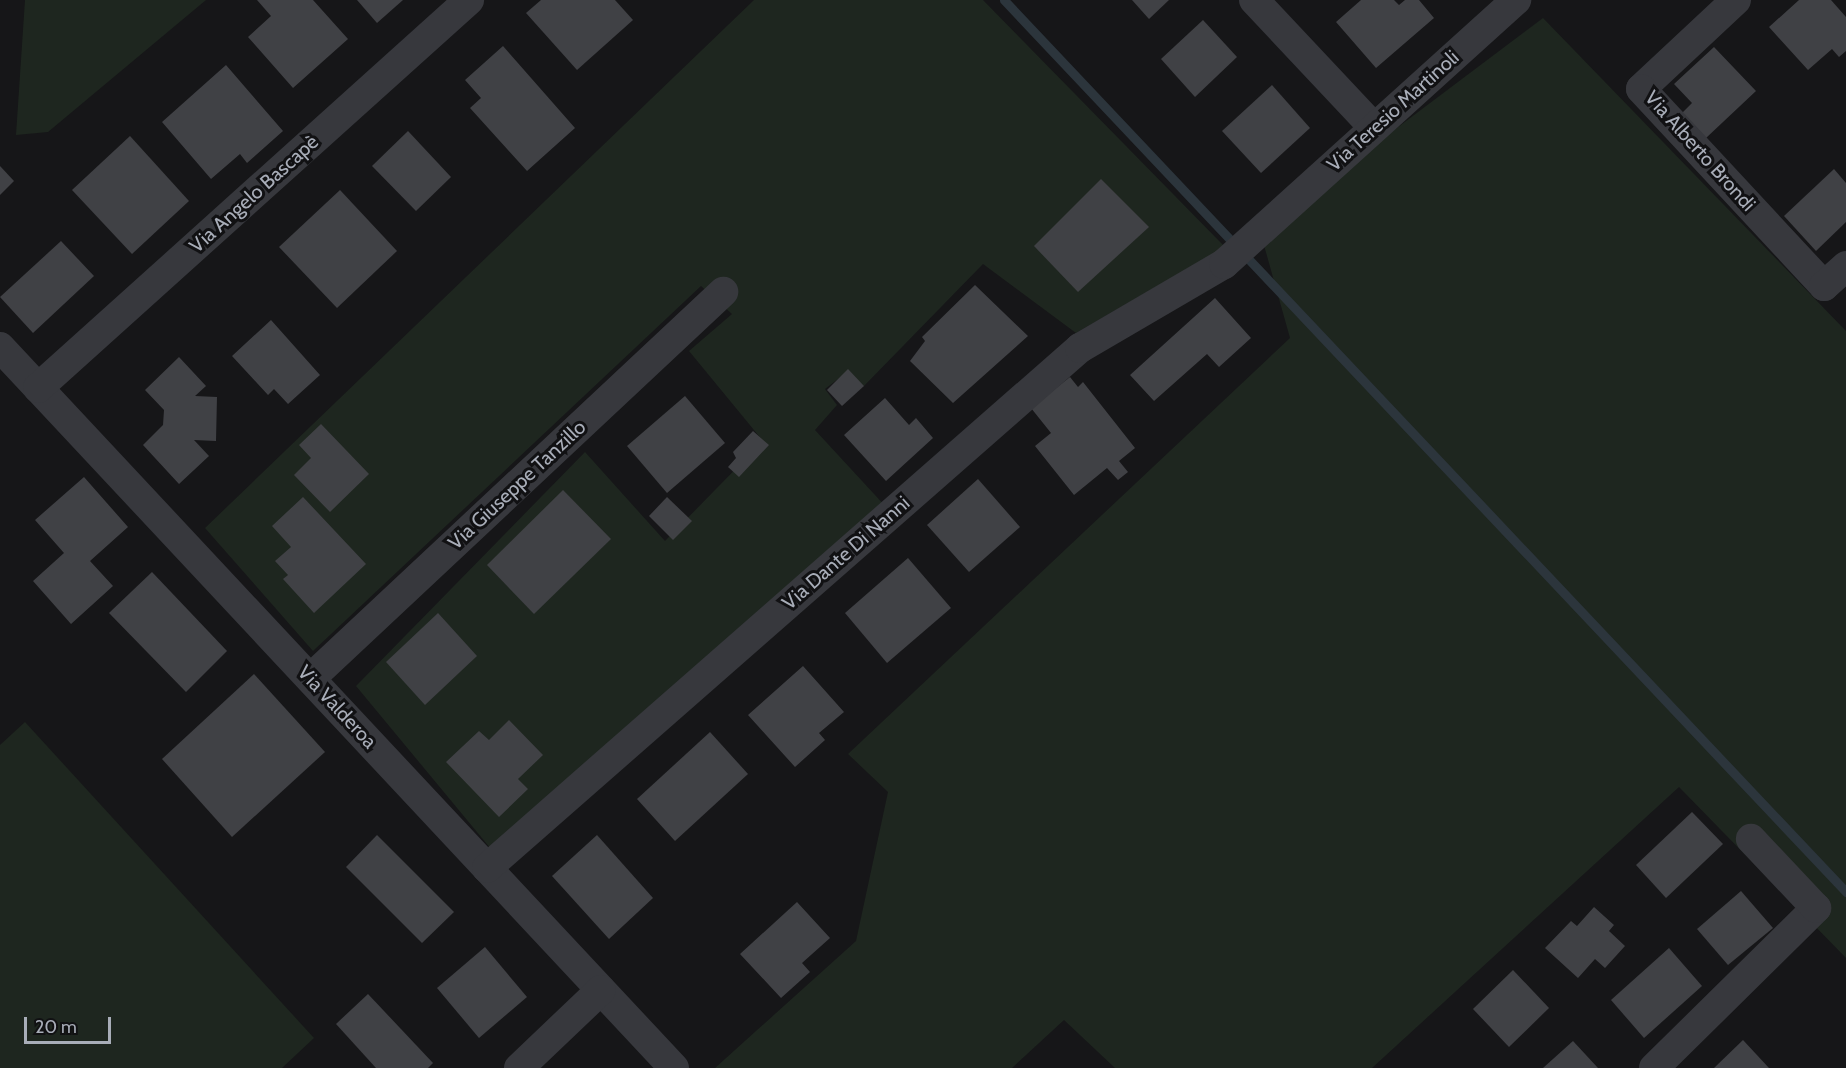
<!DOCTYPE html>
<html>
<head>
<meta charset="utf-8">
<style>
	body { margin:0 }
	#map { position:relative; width:1846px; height:1068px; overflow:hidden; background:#161618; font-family:Cabin,sans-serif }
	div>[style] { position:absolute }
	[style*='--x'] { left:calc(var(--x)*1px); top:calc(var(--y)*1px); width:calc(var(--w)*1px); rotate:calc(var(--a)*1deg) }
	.green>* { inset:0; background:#1e261f }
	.stream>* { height:9px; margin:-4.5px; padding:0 4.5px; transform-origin:4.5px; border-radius:4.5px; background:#2c353c }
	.building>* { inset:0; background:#404145 }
	.street>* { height:30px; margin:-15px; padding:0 15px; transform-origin:15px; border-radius:15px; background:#37383d }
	span { translate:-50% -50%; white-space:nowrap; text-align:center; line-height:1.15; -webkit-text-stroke:6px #111113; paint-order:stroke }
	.street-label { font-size:20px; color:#a8adb8 }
	.scale { position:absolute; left:24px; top:1017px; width:87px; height:27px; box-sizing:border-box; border:3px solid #a8adb8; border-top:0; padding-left:8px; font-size:18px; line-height:21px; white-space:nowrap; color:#a8adb8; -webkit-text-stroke:4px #111113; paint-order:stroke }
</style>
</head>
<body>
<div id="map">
	<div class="green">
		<i style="clip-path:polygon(25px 0,206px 0,48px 132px,16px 135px)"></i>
		<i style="clip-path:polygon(754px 0,983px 0,1225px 247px,1076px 333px,983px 264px,864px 386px,847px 372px,825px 389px,837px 405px,815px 430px,887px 508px,496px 855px,356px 686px,585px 452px,665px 541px,763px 441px,689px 351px,732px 314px,701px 286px,313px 651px,205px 528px)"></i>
		<i style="clip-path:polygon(1543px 18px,1846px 331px,1846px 958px,1679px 787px,1372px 1068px,1115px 1068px,1064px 1020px,1012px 1068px,715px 1068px,856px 941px,888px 792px,848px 754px,1290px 338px,1260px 231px)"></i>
		<i style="clip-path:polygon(25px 722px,314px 1038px,282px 1068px,0 1068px,0 745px)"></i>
	</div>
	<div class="stream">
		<i style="--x:1004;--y:0;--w:1227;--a:46.65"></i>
	</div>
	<div class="building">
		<i style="clip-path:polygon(257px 0,313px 0,348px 39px,293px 88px,248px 37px,271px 16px)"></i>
		<i style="clip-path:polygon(357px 0,403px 0,377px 23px)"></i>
		<i style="clip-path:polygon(541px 0,615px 0,633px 20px,577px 70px,526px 13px)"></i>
		<i style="clip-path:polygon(1132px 0,1169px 0,1149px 19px)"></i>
		<i style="clip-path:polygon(1361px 0,1394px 0,1399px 5px,1405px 0,1419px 0,1434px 18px,1376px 68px,1336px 22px)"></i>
		<i style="clip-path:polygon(1799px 0,1831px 0,1846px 17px,1846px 51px,1839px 57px,1832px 49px,1808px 70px,1769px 27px)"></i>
		<i style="clip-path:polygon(1203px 20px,1237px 57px,1195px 97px,1161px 59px)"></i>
		<i style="clip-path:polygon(503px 46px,575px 128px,527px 171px,470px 108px,481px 98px,465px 80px)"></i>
		<i style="clip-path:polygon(1714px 47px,1756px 91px,1706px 138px,1682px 113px,1692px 103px,1674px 84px)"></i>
		<i style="clip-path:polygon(226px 65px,283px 131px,247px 163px,240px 154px,211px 179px,162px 122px)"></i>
		<i style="clip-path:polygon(1272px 85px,1310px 128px,1261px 173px,1222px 131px)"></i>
		<i style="clip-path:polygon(408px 131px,451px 177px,416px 211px,372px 166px)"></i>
		<i style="clip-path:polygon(130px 136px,189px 201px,132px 254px,72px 190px)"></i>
		<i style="clip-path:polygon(0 166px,14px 181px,0 195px)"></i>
		<i style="clip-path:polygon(1834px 169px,1846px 183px,1846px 222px,1816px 251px,1784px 216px)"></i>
		<i style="clip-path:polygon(1101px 179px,1149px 227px,1078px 292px,1034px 246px)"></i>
		<i style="clip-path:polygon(340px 190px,397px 251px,337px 308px,279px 247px)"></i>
		<i style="clip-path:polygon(61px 241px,94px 276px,33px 333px,0 297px)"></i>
		<i style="clip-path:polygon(975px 285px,1028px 336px,953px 403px,910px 361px,925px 341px,922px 337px)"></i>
		<i style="clip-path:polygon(1215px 298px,1251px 338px,1219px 367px,1207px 354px,1154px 401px,1130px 375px)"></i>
		<i style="clip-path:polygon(271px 320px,320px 375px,288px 404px,274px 389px,268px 395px,232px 356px)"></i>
		<i style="clip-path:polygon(179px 357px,206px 386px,195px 396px,217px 397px,216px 441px,194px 440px,209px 456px,179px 484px,143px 445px,163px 425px,164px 410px,145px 390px)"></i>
		<i style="clip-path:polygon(848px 369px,864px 386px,842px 406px,827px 390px)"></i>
		<i style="clip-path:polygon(1070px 377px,1078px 387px,1083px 382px,1135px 448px,1119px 461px,1128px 472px,1118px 480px,1107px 468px,1074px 495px,1035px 446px,1051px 433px,1031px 408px)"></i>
		<i style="clip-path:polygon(685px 396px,725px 443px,667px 493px,627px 446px)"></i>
		<i style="clip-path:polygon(885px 398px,909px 425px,916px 418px,933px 438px,886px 481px,844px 435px)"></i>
		<i style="clip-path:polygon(321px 424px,369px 474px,330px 512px,294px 475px,311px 458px,299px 445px)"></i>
		<i style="clip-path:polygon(753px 431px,769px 445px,739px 477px,728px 467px,736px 458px,733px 452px)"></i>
		<i style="clip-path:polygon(84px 477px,128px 527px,90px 561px,113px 586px,71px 624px,33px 581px,64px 553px,35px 520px)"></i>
		<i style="clip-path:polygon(978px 479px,1020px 527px,969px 572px,927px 525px)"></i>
		<i style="clip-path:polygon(563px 490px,611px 539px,534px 614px,487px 565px)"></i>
		<i style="clip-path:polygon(303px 497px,366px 564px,314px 613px,283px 579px,288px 575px,275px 561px,291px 547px,272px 526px)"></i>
		<i style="clip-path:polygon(667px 497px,692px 521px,673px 540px,649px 516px)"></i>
		<i style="clip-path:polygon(908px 558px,951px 608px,887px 663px,845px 613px)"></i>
		<i style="clip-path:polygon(152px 572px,227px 651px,186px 692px,109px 613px)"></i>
		<i style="clip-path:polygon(438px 613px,477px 656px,425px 705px,386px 662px)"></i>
		<i style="clip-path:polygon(803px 666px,844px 712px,819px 733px,825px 740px,795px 767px,748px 715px)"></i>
		<i style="clip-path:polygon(254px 674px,325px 752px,232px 837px,162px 759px)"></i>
		<i style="clip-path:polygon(509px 720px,543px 755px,518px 779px,528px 789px,499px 817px,446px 762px,479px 731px,489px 740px)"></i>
		<i style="clip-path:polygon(710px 732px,748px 774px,675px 841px,637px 799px)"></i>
		<i style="clip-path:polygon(1692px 812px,1723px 844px,1666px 898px,1636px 865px)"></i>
		<i style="clip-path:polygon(377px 835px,454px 912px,422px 943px,346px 867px)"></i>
		<i style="clip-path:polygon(597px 835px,653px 898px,609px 939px,552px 876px)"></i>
		<i style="clip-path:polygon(1741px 891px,1773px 928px,1728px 965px,1697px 929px)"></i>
		<i style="clip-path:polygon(797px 902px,830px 938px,802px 963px,810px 972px,781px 998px,740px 954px)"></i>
		<i style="clip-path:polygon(1594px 907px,1614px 925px,1609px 931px,1625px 946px,1605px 968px,1595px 959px,1578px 978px,1545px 948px,1571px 921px,1577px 926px)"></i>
		<i style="clip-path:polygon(485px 947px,527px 997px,479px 1038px,437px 988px)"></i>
		<i style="clip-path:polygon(1669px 948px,1702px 986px,1644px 1038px,1611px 1000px)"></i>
		<i style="clip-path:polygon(1513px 970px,1549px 1008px,1509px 1047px,1473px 1009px)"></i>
		<i style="clip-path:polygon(368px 994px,433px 1063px,428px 1068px,376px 1068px,336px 1024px)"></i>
		<i style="clip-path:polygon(1743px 1040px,1769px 1068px,1714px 1068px)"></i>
		<i style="clip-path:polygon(1573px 1041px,1598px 1068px,1543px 1068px)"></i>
	</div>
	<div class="street">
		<i style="--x:1254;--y:0;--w:175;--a:46.8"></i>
		<i style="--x:1736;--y:0;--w:130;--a:136.9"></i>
		<i style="--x:1641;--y:89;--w:269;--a:47.1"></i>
		<i style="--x:1824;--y:286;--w:30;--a:-42"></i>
		<i style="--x:0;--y:347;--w:987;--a:46.93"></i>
		<i style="--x:38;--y:388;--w:580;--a:-41.99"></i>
		<i style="--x:311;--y:678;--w:565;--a:-43.13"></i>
		<i style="--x:487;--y:868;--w:789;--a:-41.25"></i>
		<i style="--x:1080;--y:348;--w:167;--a:-30.3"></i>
		<i style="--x:1224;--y:264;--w:394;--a:-42.1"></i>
		<i style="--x:519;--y:1068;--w:113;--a:-43.6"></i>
		<i style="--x:1654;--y:1068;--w:228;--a:-44.6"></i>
		<i style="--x:1816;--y:908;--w:95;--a:-133.3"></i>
	</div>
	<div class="street-label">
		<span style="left:1393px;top:111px;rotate:-42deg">Via Teresio Martinoli</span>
		<span style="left:1700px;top:151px;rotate:48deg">Via Alberto Brondi</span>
		<span style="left:254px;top:194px;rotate:-42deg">Via Angelo Bascapè</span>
		<span style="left:517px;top:485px;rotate:-43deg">Via Giuseppe Tanzillo</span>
		<span style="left:846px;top:553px;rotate:-41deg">Via Dante Di Nanni</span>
		<span style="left:337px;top:707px;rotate:47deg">Via Valderoa</span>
	</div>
	<div class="scale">20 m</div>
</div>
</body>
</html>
